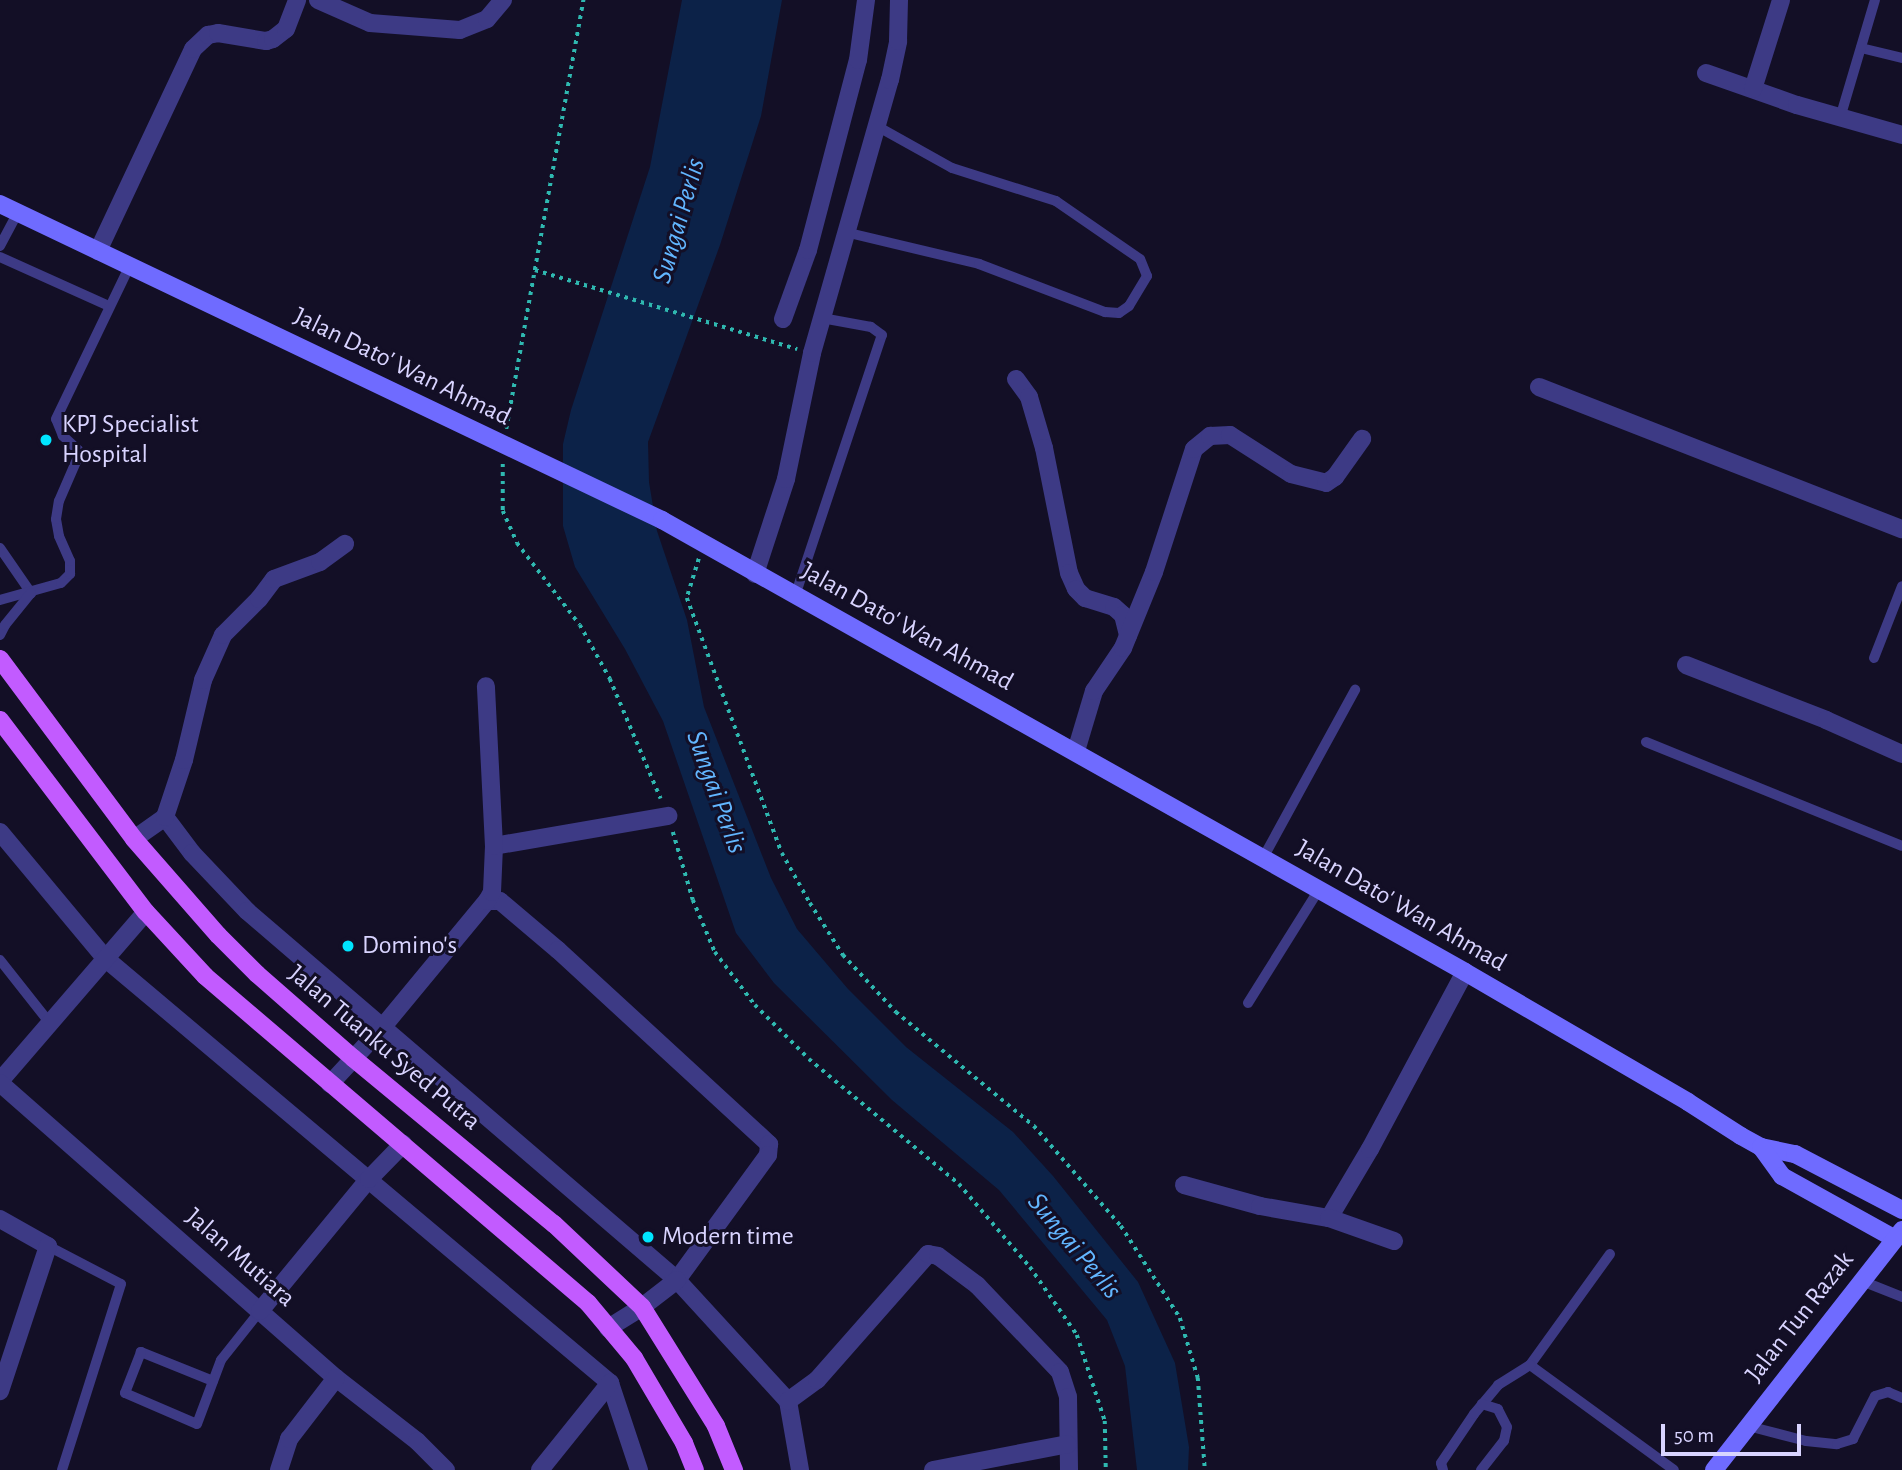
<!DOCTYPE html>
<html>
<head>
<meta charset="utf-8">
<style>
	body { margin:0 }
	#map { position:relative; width:1902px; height:1470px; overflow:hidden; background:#130f26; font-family:"Alegreya Sans",sans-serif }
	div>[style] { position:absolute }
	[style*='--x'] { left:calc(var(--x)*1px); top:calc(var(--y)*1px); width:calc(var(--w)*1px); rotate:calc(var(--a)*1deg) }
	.water>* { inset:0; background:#0c2248 }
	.path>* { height:3.5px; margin-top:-1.75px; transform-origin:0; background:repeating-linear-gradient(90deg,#2fb8b0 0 3.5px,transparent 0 8.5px) }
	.lane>* { height:10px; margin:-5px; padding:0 5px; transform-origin:5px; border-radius:5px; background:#3d3a85 }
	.street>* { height:18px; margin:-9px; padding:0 9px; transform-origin:9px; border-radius:9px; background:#3d3a85 }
	.secondary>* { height:18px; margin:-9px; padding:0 9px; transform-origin:9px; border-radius:9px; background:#6f6bff }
	.primary>* { height:18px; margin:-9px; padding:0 9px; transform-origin:9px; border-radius:9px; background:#c25bff }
	.dots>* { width:19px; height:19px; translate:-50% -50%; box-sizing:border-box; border:4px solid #130f26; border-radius:50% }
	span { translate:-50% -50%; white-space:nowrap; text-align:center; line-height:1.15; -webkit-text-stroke:6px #130f26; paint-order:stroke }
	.street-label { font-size:26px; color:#d9d4ff }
	.poi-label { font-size:26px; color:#d9d4ff }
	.left { translate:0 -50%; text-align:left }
	.water-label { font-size:28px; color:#62b6ff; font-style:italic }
	.scale { position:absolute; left:1661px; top:1424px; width:140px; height:32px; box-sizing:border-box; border:4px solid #d9d4ff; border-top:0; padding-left:9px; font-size:21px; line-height:24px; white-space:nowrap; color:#d9d4ff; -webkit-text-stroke:5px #130f26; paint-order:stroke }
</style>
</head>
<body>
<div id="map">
	<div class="water">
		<i style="clip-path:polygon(682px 0,782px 0,761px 116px,720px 245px,648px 442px,649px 482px,657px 531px,687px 620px,704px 707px,771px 878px,797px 929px,848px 989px,906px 1047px,1013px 1132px,1053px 1176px,1138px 1282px,1175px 1363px,1189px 1447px,1188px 1470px,1137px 1470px,1125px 1366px,1107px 1320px,999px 1190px,892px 1100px,774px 983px,736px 933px,663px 721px,625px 649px,575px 567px,563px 526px,563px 444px,571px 410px,650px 167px)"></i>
	</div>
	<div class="path">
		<i style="--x:535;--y:270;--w:274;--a:16.8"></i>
		<i style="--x:506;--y:429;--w:436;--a:-79.8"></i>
		<i style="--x:503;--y:464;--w:47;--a:90"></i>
		<i style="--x:503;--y:511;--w:35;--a:66"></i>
		<i style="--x:517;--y:543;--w:103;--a:52.5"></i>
		<i style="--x:580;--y:625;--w:62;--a:60.9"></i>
		<i style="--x:610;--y:679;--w:130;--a:67"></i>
		<i style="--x:699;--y:559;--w:41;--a:107.1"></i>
		<i style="--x:687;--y:598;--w:272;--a:69.6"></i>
		<i style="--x:782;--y:853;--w:57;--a:60.8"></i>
		<i style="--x:810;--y:903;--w:62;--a:57.6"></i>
		<i style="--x:843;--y:955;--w:78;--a:47.1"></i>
		<i style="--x:896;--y:1012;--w:179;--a:39.6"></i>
		<i style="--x:1034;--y:1126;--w:133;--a:49"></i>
		<i style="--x:1121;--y:1226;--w:109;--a:57.3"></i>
		<i style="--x:1180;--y:1318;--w:63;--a:73.3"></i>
		<i style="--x:1198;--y:1378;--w:92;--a:85.6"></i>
		<i style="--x:673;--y:832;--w:71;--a:73.6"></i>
		<i style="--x:693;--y:900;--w:56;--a:67.1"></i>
		<i style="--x:715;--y:952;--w:66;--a:53"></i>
		<i style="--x:755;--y:1005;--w:76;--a:45"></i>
		<i style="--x:809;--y:1059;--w:195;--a:39.8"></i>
		<i style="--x:959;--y:1184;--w:109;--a:49.5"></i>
		<i style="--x:1030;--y:1267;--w:83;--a:55.3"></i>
		<i style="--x:1077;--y:1335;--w:90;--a:72"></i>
		<i style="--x:1105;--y:1421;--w:49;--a:88.8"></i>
	</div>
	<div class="lane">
		<i style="--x:1861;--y:48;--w:42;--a:13.7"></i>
		<i style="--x:1840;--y:118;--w:123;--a:-73.5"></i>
		<i style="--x:845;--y:232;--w:138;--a:13.4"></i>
		<i style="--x:979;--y:264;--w:135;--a:20.9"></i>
		<i style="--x:1105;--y:312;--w:14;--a:4"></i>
		<i style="--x:1119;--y:313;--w:12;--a:-35"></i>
		<i style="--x:1129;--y:306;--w:35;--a:-59"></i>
		<i style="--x:1147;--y:276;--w:18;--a:-112"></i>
		<i style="--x:1140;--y:259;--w:102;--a:-145.4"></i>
		<i style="--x:1056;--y:201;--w:109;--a:-162.4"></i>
		<i style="--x:952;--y:168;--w:86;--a:-150.8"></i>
		<i style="--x:0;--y:246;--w:38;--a:-62"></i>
		<i style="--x:0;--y:257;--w:120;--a:24.2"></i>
		<i style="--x:0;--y:548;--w:55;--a:55.4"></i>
		<i style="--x:795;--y:596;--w:275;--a:-71.6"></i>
		<i style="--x:882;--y:335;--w:14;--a:-144"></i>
		<i style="--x:871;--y:327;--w:50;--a:-169.6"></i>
		<i style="--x:0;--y:600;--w:63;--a:-15.6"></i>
		<i style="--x:61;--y:583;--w:13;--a:-45"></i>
		<i style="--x:70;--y:574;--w:13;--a:-90"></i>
		<i style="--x:70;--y:561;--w:27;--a:-114"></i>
		<i style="--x:59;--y:536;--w:17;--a:-100"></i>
		<i style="--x:56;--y:519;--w:18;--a:-81"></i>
		<i style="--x:59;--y:501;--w:48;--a:-66.6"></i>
		<i style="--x:78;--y:457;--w:7;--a:-90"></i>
		<i style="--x:78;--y:450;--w:21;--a:-137"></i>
		<i style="--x:63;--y:436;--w:18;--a:-112"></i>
		<i style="--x:56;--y:419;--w:171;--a:-64.3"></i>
		<i style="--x:0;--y:635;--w:11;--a:-63"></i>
		<i style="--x:5;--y:625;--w:41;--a:-50.9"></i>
		<i style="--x:1874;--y:658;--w:77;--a:-68.7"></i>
		<i style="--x:1646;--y:742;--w:276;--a:22.1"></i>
		<i style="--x:1263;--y:858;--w:192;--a:-61.3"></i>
		<i style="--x:0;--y:960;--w:79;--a:51.7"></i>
		<i style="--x:1248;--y:1003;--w:132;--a:-58"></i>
		<i style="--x:48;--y:1246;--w:82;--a:27.5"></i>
		<i style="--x:121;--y:1284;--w:195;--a:107.6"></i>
		<i style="--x:1610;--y:1254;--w:137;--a:125.8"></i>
		<i style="--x:1530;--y:1365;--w:178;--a:36.1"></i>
		<i style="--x:1862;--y:1281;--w:43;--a:21.8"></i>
		<i style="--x:213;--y:1381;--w:78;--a:-158.1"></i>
		<i style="--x:141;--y:1352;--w:44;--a:111.3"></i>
		<i style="--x:125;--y:1393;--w:78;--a:23.3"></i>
		<i style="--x:197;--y:1424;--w:68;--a:-69.4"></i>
		<i style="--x:221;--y:1360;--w:63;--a:-51.5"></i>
		<i style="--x:1748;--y:1426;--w:60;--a:14.5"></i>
		<i style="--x:1806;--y:1441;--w:31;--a:6"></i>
		<i style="--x:1837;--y:1444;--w:17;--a:-17"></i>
		<i style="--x:1853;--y:1439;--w:48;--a:-62.9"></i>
		<i style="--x:1875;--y:1396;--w:14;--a:-17"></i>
		<i style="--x:1888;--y:1392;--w:15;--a:23"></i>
		<i style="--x:1443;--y:1470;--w:7;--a:-106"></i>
		<i style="--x:1441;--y:1463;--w:59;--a:-56"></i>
		<i style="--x:1474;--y:1414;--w:38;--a:-50"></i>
		<i style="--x:1498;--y:1385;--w:38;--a:-32"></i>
		<i style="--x:1481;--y:1470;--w:37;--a:-52"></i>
		<i style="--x:1504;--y:1441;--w:14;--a:-78"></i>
		<i style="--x:1507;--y:1427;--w:20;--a:-117"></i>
		<i style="--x:1498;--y:1409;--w:17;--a:-163"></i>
	</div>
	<div class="street">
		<i style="--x:318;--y:0;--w:57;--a:23.9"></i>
		<i style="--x:370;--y:23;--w:90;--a:4.4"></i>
		<i style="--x:460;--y:30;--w:29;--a:-22"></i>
		<i style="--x:487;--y:19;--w:25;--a:-50"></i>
		<i style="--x:1706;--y:73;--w:96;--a:19.4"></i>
		<i style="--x:1797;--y:105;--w:109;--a:15.9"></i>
		<i style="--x:1753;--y:89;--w:93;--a:-72.5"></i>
		<i style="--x:98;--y:251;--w:223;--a:-64.8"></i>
		<i style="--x:193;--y:49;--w:21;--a:-43"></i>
		<i style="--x:208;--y:35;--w:10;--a:-11"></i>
		<i style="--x:218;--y:33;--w:49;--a:9.5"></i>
		<i style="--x:266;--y:41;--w:7;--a:-16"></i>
		<i style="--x:273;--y:39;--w:16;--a:-38"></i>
		<i style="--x:286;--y:29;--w:31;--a:-69"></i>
		<i style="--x:783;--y:319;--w:73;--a:-70.1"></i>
		<i style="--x:808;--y:250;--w:196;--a:-75.3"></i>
		<i style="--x:858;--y:60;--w:61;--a:-82.4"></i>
		<i style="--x:1016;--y:379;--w:22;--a:54"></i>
		<i style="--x:1029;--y:397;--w:53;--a:73.6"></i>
		<i style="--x:1044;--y:448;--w:127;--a:78.7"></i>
		<i style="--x:1069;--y:573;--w:17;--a:66"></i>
		<i style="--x:1076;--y:589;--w:13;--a:45"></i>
		<i style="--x:1085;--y:598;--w:30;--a:17"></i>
		<i style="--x:1114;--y:607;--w:12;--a:42"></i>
		<i style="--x:1123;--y:615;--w:21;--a:76"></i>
		<i style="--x:1539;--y:387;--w:390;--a:21.4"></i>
		<i style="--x:755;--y:574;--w:100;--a:-71.9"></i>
		<i style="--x:786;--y:479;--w:129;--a:-78.3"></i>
		<i style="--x:812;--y:353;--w:284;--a:-74.1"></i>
		<i style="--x:890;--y:80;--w:40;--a:-78"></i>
		<i style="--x:898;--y:41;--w:41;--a:-88.6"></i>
		<i style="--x:1686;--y:665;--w:150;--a:21.4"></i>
		<i style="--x:1826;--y:720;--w:83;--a:24.1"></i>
		<i style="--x:1076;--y:751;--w:63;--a:-73.3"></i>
		<i style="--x:1094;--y:691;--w:52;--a:-56"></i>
		<i style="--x:1123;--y:648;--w:82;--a:-67.8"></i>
		<i style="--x:1154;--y:572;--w:129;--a:-72"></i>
		<i style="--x:1194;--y:449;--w:21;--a:-39"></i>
		<i style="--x:1210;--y:436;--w:20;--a:-3"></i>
		<i style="--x:1230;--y:435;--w:72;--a:32.6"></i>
		<i style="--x:1291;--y:474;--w:36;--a:14"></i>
		<i style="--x:1326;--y:483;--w:11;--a:-34"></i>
		<i style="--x:1335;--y:477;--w:47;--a:-54.6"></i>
		<i style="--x:165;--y:817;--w:45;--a:53.1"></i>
		<i style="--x:192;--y:853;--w:80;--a:46.5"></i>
		<i style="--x:247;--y:911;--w:567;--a:40.63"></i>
		<i style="--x:677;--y:1280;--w:164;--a:47.5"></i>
		<i style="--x:788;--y:1401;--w:70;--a:80.1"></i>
		<i style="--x:0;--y:832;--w:165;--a:50.2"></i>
		<i style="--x:106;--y:959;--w:659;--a:40.07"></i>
		<i style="--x:610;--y:1383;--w:92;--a:71.6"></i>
		<i style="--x:134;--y:839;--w:38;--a:-35"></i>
		<i style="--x:165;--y:817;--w:60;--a:-71.6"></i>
		<i style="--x:184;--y:760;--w:82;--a:-76.6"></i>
		<i style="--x:203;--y:680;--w:49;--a:-66"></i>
		<i style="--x:223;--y:635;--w:51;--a:-45"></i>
		<i style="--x:259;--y:599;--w:25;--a:-53"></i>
		<i style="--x:274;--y:579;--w:49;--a:-20.3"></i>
		<i style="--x:320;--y:562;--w:31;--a:-36"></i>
		<i style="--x:494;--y:846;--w:177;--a:-9.8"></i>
		<i style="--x:487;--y:901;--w:13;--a:0"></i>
		<i style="--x:500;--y:901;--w:76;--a:40.2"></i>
		<i style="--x:558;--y:950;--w:287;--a:42.6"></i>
		<i style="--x:769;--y:1144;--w:11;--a:95"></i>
		<i style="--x:768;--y:1155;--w:155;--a:126.1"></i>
		<i style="--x:677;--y:1280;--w:44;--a:142.4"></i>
		<i style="--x:642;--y:1307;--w:40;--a:148"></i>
		<i style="--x:0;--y:1081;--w:223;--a:-49.2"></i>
		<i style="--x:0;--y:1083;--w:447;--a:41.3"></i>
		<i style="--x:336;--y:1378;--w:103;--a:37.9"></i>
		<i style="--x:417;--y:1441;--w:41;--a:45"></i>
		<i style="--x:330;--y:1084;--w:75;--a:-47.2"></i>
		<i style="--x:381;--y:1029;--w:166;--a:-50.4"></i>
		<i style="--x:487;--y:901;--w:10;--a:-61"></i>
		<i style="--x:492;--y:892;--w:46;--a:-87.5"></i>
		<i style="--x:494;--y:846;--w:160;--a:-92.9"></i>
		<i style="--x:1184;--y:1185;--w:79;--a:15.4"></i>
		<i style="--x:1260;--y:1206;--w:70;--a:9.9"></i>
		<i style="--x:1329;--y:1218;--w:80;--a:-59.3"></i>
		<i style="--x:1370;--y:1149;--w:201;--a:-61.8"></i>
		<i style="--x:1329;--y:1218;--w:69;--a:19.5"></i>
		<i style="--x:0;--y:1219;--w:55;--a:29.4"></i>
		<i style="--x:48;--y:1246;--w:153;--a:108.3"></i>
		<i style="--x:260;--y:1311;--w:171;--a:-50.5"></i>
		<i style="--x:369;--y:1179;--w:49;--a:-45.8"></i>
		<i style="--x:788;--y:1401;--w:36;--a:-36"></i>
		<i style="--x:817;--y:1380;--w:168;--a:-48.6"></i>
		<i style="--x:928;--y:1254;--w:10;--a:11"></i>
		<i style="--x:938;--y:1256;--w:49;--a:36.6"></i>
		<i style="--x:977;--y:1285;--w:120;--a:46.3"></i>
		<i style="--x:1060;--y:1372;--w:26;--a:72"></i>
		<i style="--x:1068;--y:1397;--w:73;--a:89.2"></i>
		<i style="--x:279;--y:1470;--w:33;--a:-72"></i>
		<i style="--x:289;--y:1439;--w:77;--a:-52.4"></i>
		<i style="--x:540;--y:1470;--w:112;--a:-51.2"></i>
		<i style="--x:933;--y:1470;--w:137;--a:-10.9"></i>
	</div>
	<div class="secondary">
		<i style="--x:0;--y:204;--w:734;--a:25.52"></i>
		<i style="--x:662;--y:520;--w:921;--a:29.37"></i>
		<i style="--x:1465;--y:972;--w:258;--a:30.2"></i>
		<i style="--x:1688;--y:1102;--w:63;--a:32.7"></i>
		<i style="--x:1741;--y:1136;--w:23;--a:29"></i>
		<i style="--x:1761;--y:1147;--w:35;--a:12"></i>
		<i style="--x:1795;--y:1154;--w:121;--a:27.6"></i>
		<i style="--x:1761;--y:1147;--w:36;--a:54"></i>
		<i style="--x:1782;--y:1176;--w:129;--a:29.1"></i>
		<i style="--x:1714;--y:1470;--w:305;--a:-51.9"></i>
	</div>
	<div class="primary">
		<i style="--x:0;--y:659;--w:224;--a:53.3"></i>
		<i style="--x:134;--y:839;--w:128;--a:48.8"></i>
		<i style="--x:218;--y:935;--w:55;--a:45"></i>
		<i style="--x:257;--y:974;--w:128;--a:41.2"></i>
		<i style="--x:353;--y:1058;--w:261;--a:39.6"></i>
		<i style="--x:554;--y:1224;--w:121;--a:43.3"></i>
		<i style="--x:642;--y:1307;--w:140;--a:58.1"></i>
		<i style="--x:716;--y:1426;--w:48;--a:67.8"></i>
		<i style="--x:0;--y:720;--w:241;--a:52.8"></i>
		<i style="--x:146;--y:912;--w:87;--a:47.3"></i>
		<i style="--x:205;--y:976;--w:504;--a:40.49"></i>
		<i style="--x:588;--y:1303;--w:72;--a:50.1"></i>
		<i style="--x:634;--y:1358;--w:99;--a:59.5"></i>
		<i style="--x:684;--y:1443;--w:29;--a:68"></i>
	</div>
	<div class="dots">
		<i style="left:46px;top:440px;background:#00e5ff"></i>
		<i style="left:348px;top:946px;background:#00e5ff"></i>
		<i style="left:648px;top:1237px;background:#00e5ff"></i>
	</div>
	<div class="street-label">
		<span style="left:402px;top:367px;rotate:26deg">Jalan Dato' Wan Ahmad</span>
		<span style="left:907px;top:627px;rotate:29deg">Jalan Dato' Wan Ahmad</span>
		<span style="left:1401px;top:906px;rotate:30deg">Jalan Dato' Wan Ahmad</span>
		<span style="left:384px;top:1048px;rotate:40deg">Jalan Tuanku Syed Putra</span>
		<span style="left:240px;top:1258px;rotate:41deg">Jalan Mutiara</span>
		<span style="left:1800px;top:1317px;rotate:-52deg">Jalan Tun Razak</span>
	</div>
	<div class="poi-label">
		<span class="left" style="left:62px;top:440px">KPJ Specialist<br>Hospital</span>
		<span class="left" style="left:362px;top:946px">Domino's</span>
		<span class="left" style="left:662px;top:1237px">Modern time</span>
	</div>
	<div class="water-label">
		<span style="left:679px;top:221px;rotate:-74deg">Sungai Perlis</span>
		<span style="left:716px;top:792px;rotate:70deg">Sungai Perlis</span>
		<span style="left:1074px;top:1246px;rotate:50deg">Sungai Perlis</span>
	</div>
	<div class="scale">50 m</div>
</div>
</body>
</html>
